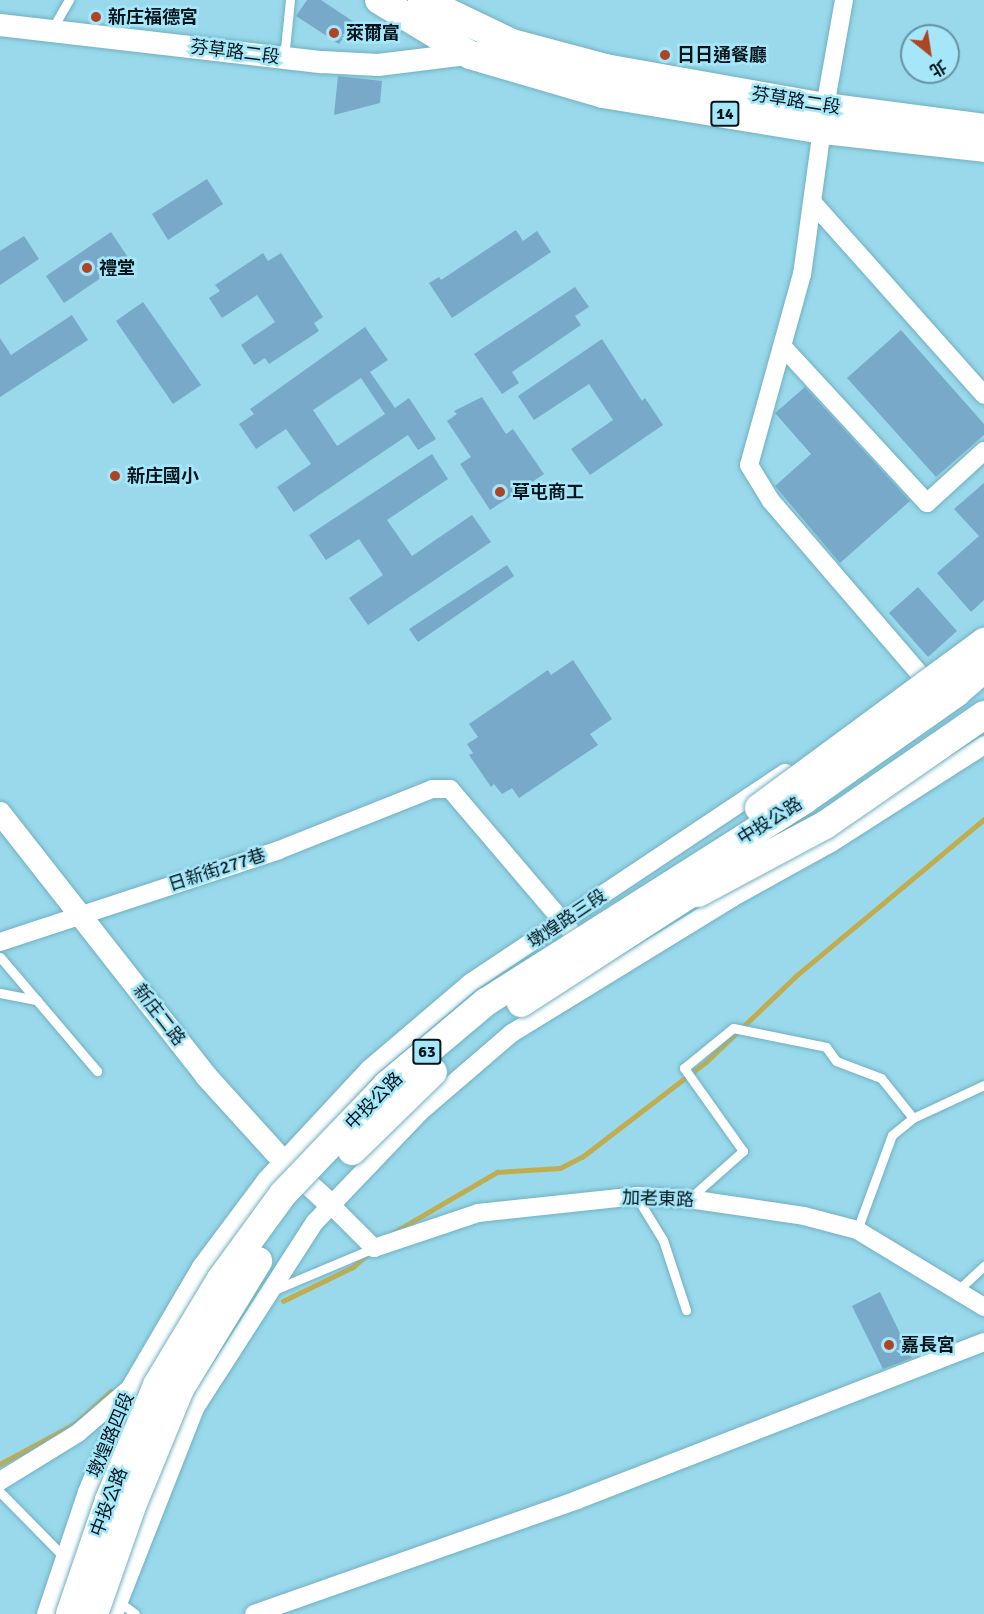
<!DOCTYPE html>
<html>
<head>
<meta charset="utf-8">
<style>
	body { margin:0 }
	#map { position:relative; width:984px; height:1614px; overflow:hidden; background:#99d9eb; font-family:Signika,"Noto Sans TC",sans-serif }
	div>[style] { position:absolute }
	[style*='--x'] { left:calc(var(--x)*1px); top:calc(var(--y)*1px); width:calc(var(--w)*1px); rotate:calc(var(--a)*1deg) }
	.stream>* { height:4.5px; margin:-2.25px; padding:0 2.25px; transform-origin:2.25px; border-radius:2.25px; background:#c1ad4f }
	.building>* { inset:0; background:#79a9c9 }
	.roads { filter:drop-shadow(0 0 2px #71b0c1) drop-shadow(0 0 2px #71b0c1) }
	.service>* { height:9px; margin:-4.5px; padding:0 4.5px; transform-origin:4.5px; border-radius:4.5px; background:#fff }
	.minor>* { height:18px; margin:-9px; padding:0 9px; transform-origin:9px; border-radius:9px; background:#fff }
	.tertiary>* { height:22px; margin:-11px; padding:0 11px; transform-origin:11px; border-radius:11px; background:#fff }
	.primary>* { height:28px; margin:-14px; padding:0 14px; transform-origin:14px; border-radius:14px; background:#fff }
	.bridges { filter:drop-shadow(0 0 2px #71b0c1) drop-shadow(0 0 2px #71b0c1) }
	.primary-bridge>* { height:28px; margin:-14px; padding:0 14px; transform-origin:14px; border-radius:14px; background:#fff }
	.dots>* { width:16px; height:16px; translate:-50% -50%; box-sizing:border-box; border:3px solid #a6e6f9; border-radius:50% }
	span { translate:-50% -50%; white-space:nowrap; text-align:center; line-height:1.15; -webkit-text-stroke:5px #a6e6f9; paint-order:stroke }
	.shield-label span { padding:2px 4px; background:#a6e6f9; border:2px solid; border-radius:4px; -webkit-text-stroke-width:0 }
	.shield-label { font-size:16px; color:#00151b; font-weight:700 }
	.poi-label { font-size:18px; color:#00151b; font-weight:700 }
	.left { translate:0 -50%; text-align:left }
	.street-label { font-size:18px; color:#00151b }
	.north { position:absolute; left:900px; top:24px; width:60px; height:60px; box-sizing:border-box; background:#a6e6f9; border:2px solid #6492a0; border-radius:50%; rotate:150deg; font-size:16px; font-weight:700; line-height:24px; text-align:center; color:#00151b }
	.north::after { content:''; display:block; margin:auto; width:21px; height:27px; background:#ad4524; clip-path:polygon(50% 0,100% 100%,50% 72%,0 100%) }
</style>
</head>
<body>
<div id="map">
	<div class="stream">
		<i style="--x:391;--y:1234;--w:123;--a:-30.3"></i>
		<i style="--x:497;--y:1172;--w:63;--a:-3.6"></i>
		<i style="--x:560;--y:1168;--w:25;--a:-27"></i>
		<i style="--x:582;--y:1157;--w:156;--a:-37.5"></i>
		<i style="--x:706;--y:1062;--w:126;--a:-43.7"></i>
		<i style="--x:797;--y:975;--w:244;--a:-39.8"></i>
		<i style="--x:283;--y:1301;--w:78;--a:-25.9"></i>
		<i style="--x:353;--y:1267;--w:21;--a:-41"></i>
		<i style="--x:0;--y:1464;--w:86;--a:-28.3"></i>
		<i style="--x:76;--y:1423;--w:47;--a:-42.4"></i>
	</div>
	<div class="building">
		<i style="clip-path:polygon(307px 0,321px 0,354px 22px,339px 44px,296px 16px)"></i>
		<i style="clip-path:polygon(338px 76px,382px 81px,380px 103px,334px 115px)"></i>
		<i style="clip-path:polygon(207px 179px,223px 204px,168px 240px,152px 214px)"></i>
		<i style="clip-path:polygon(516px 230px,523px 241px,537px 231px,551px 252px,452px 318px,429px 283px,439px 277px,441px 280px)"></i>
		<i style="clip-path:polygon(111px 232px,129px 259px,64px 303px,46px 276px)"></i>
		<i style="clip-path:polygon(24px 236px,39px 259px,0 285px,0 251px)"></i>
		<i style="clip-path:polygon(263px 253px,268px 261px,281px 253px,323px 317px,314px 323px,319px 331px,269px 364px,265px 358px,254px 365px,241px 345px,275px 322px,257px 295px,222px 318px,209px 298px,220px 291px,215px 285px)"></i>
		<i style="clip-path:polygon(575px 287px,589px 307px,575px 316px,581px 325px,512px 372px,519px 383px,502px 394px,474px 354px)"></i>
		<i style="clip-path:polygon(143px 302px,201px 385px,173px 404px,116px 321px)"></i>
		<i style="clip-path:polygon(72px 315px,88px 340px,0 397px,0 338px,11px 355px)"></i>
		<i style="clip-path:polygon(evenodd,365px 327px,388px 360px,370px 372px,395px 408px,409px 398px,436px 439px,418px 450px,408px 435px,294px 512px,277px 487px,311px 464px,286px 429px,256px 449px,239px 424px,254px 414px,250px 409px,365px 327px,361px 378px,385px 414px,337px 446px,313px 410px,361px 378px)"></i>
		<i style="clip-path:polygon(901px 330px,984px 424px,984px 435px,936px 477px,847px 378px)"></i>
		<i style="clip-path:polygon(602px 339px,642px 401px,645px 398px,663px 425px,590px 475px,571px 449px,613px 420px,589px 384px,534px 420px,518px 396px)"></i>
		<i style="clip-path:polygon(805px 387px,910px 501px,840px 563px,775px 486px,811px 454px,775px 413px)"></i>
		<i style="clip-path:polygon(482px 397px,506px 434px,513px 429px,544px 474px,490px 510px,460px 464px,471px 457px,447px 421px,457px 414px,454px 411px)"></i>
		<i style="clip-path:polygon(432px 454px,448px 479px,387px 520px,412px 556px,472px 515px,491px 542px,368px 625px,349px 598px,383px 575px,359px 539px,326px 560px,309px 535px)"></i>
		<i style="clip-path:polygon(984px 483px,984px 600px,971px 612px,937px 573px,979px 536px,954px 509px)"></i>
		<i style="clip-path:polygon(507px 565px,514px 576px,418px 642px,409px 629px)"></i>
		<i style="clip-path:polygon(918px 587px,957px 631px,928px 657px,889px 613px)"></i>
		<i style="clip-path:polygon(573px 660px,612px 719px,590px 734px,598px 745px,519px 798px,512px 788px,502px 794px,494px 784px,491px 787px,469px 755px,473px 753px,467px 744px,478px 737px,469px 724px,548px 670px,551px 675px)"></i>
		<i style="clip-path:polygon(880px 1292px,912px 1358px,883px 1369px,852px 1306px)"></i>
	</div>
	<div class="roads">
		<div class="service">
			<i style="--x:52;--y:29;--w:34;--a:-60"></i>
			<i style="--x:284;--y:58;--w:58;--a:-84.1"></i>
			<i style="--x:0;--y:957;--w:150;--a:49.6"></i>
			<i style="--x:0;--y:993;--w:38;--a:11"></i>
			<i style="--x:636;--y:1196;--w:52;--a:58.5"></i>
			<i style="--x:663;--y:1240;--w:74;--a:71.8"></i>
			<i style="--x:690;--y:1198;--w:71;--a:-41.6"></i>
			<i style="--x:743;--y:1151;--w:102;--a:-125.4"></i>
			<i style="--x:684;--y:1068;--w:63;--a:-39.2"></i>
			<i style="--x:733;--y:1028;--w:95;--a:11.5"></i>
			<i style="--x:826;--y:1047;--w:17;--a:54"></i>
			<i style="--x:836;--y:1061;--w:48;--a:20.7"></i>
			<i style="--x:881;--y:1078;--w:51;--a:51.3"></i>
			<i style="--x:857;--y:1230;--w:101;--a:-69.8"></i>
			<i style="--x:892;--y:1135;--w:27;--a:-39"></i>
			<i style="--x:913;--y:1118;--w:78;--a:-24.9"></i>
			<i style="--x:274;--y:1290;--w:108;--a:-22.8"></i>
			<i style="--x:957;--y:1291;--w:37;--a:-43"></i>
			<i style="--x:0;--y:1492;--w:93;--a:45.4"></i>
			<i style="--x:118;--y:1601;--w:21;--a:37"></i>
		</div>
		<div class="minor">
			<i style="--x:844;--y:0;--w:109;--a:100.1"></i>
			<i style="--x:825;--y:107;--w:169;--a:97.8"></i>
			<i style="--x:802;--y:274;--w:198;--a:105.5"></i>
			<i style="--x:749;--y:465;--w:42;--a:58.6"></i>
			<i style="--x:771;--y:501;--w:228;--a:49.3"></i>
			<i style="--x:813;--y:203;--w:257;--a:48.3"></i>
			<i style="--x:784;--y:348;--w:211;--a:47.3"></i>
			<i style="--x:927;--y:503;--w:77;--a:-42.4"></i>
			<i style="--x:0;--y:942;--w:294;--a:-18.2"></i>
			<i style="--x:279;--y:850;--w:165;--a:-21.7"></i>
			<i style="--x:432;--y:789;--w:18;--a:0"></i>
			<i style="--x:450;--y:789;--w:185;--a:49.6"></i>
			<i style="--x:331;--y:1205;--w:61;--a:45"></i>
			<i style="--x:374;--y:1248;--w:110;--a:-18.6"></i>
			<i style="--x:478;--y:1213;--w:159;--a:-6.1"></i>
			<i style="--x:636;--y:1196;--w:53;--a:3.2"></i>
			<i style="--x:689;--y:1199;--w:116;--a:8.4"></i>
			<i style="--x:804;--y:1216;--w:55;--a:14.8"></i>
			<i style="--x:857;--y:1230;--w:149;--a:31.2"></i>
			<i style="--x:0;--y:1481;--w:92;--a:-31.6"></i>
			<i style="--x:78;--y:1433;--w:65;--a:-40.6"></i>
			<i style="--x:46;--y:1614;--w:129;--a:-71.4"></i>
			<i style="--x:87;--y:1492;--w:113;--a:-67.5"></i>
			<i style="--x:130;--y:1388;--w:140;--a:-59.6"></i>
			<i style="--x:201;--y:1267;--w:109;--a:-53.2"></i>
			<i style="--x:266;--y:1180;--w:151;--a:-47.1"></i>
			<i style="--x:369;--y:1069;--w:133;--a:-40.4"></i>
			<i style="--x:470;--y:983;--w:379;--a:-33.7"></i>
			<i style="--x:114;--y:1614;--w:221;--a:-68.5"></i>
			<i style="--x:195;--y:1408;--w:221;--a:-57.2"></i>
			<i style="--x:315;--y:1222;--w:152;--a:-46.3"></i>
			<i style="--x:420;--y:1112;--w:121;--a:-40.7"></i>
			<i style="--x:512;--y:1033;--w:258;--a:-31.5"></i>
			<i style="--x:732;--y:898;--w:113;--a:-29.1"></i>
			<i style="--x:831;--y:843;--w:182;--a:-32.6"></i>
			<i style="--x:254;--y:1614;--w:343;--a:-19.4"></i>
			<i style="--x:577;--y:1500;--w:437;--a:-21.2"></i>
		</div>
		<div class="tertiary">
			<i style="--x:0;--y:25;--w:324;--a:6.6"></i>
			<i style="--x:322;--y:62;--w:56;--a:3.1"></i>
			<i style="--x:378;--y:65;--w:99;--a:-7"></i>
			<i style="--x:0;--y:813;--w:334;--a:51.9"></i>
			<i style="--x:206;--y:1076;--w:115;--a:47.8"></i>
			<i style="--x:283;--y:1161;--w:65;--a:42.5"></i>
		</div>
		<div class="primary">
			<i style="--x:379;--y:0;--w:106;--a:31.1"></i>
			<i style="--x:470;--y:55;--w:139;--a:16.3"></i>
			<i style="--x:603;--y:94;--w:224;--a:9.3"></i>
			<i style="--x:824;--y:130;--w:161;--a:6.4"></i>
			<i style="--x:422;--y:0;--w:100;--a:25.5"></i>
			<i style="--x:512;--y:43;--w:96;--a:15"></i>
			<i style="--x:605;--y:68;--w:223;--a:10.1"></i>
			<i style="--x:825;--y:107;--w:160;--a:7.5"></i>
		</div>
	</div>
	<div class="bridges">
		<div class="primary-bridge">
			<i style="--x:759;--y:808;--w:280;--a:-36.4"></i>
			<i style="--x:698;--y:893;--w:144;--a:-28.2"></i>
			<i style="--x:825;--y:825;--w:193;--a:-34.7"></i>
			<i style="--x:521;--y:1003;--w:226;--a:-32.9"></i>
			<i style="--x:352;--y:1151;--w:113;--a:-44.3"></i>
			<i style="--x:70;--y:1614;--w:120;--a:-71.1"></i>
			<i style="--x:109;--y:1500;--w:125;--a:-67.3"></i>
			<i style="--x:157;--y:1385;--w:124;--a:-58.9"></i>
			<i style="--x:221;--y:1279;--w:105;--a:-53.9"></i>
			<i style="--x:283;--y:1194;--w:151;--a:-46.3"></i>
			<i style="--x:387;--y:1085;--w:129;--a:-40"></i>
			<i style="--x:486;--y:1002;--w:377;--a:-32.4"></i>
			<i style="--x:804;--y:800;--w:186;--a:-35.1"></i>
			<i style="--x:956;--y:693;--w:37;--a:-41"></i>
			<i style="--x:94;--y:1614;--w:114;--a:-70.6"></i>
			<i style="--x:132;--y:1506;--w:126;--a:-67.7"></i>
			<i style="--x:180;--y:1389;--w:150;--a:-58.6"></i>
		</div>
	</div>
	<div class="dots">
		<i style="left:96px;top:17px;background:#ad4524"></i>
		<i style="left:334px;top:33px;background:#ad4524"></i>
		<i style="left:665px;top:55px;background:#ad4524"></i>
		<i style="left:87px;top:268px;background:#ad4524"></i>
		<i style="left:115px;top:476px;background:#ad4524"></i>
		<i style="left:500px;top:492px;background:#ad4524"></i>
		<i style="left:889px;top:1345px;background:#ad4524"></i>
	</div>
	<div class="shield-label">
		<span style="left:725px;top:114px">14</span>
		<span style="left:427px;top:1052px">63</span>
	</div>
	<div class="poi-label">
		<span class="left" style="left:108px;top:17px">新庄福德宮</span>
		<span class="left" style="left:346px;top:33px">萊爾富</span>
		<span class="left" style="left:677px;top:55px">日日通餐廳</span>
		<span class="left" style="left:99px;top:268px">禮堂</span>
		<span class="left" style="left:127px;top:476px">新庄國小</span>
		<span class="left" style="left:512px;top:492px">草屯商工</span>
		<span class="left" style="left:901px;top:1345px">嘉長宮</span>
	</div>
	<div class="street-label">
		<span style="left:235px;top:52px;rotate:7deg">芬草路二段</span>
		<span style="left:796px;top:101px;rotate:9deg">芬草路二段</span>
		<span style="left:770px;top:821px;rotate:-32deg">中投公路</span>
		<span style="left:217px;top:870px;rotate:-18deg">日新街277巷</span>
		<span style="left:567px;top:919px;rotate:-34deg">墩煌路三段</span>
		<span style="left:159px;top:1015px;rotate:52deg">新庄二路</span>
		<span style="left:374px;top:1101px;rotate:-45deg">中投公路</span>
		<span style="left:658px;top:1199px;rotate:2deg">加老東路</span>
		<span style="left:111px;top:1435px;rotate:-67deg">墩煌路四段</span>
		<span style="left:109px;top:1502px;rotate:-69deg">中投公路</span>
	</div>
	<div class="north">北</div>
</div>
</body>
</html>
